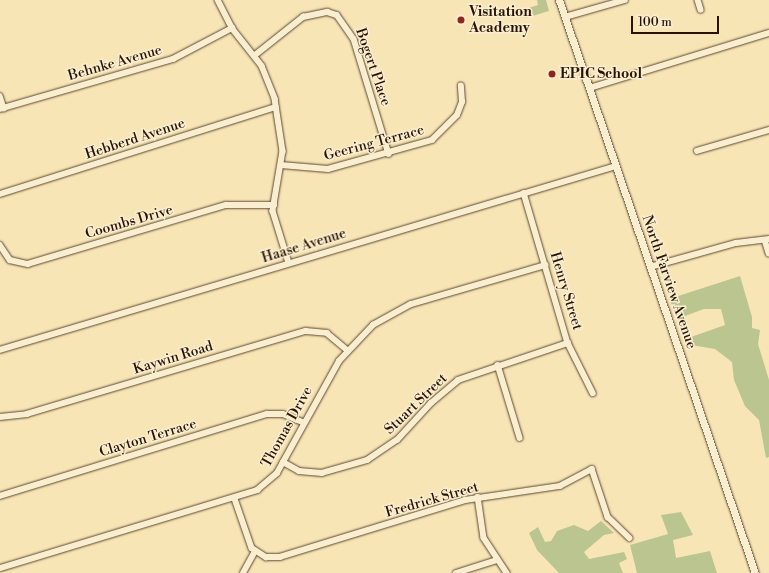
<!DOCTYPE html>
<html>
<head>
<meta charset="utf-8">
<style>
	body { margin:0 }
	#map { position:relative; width:769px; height:573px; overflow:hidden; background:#f8e5b6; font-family:"Libre Bodoni",serif }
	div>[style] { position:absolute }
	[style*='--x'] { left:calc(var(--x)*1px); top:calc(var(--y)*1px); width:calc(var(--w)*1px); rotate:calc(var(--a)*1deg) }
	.green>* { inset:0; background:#bbc590 }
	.roads { filter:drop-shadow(0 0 1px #5c482e) drop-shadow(0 0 1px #5c482e) }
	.minor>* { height:5.5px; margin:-2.75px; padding:0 2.75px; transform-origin:2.75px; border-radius:2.75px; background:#faeed0 }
	.tertiary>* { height:7px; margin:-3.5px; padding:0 3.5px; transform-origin:3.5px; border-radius:3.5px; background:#faeed0 }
	.dots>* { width:11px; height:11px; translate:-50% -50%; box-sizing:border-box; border:2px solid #faeed0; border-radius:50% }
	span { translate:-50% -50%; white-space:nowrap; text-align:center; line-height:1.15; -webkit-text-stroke:3px #faeed0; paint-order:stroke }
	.poi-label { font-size:14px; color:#281300; font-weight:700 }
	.left { translate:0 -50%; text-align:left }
	.street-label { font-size:14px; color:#281300 }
	.scale { position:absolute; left:631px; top:16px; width:88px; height:18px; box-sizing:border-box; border:2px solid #281300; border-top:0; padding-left:5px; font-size:12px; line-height:14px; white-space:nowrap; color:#281300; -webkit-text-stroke:3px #faeed0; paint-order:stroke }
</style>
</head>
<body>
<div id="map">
	<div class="green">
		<i style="clip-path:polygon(537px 0,546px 0,549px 11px,526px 18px,515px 16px,513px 13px,538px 5px)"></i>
		<i style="clip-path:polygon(740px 276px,752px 317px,752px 328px,760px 330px,758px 344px,769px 380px,769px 457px,766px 458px,759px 420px,745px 406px,734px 380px,732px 362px,715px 349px,691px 345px,691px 337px,725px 325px,721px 309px,704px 309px,685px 316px,681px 325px,669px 299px)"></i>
		<i style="clip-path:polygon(681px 512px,693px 535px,673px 540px,676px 558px,710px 551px,717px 573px,637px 573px,630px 545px,668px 534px,661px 515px)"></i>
		<i style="clip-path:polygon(601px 521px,614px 533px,604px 535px,584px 552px,589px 559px,624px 552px,627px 559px,619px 563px,623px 573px,559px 573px,537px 550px,529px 533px,538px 527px,545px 542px,551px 541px,557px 531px,574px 525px,588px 531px)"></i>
	</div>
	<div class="roads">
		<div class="minor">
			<i style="--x:218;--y:0;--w:31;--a:63"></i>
			<i style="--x:232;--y:28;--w:48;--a:51.7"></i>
			<i style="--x:262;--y:66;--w:35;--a:68"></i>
			<i style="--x:275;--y:99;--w:53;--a:81.3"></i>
			<i style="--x:283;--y:151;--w:61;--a:99.5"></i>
			<i style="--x:273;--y:211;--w:54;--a:72.9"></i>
			<i style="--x:698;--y:0;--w:10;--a:73"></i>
			<i style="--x:565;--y:17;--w:62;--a:-15.8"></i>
			<i style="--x:254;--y:56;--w:63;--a:-38.5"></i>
			<i style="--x:303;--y:17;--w:25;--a:-12"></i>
			<i style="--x:327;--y:12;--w:10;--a:17"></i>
			<i style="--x:337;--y:15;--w:29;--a:55"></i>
			<i style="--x:354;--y:39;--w:120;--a:73.1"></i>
			<i style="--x:590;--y:88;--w:187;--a:-17.1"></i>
			<i style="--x:0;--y:96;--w:13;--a:72"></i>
			<i style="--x:0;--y:109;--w:180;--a:-16.1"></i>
			<i style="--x:173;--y:59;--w:67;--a:-27.7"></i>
			<i style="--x:697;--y:151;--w:75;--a:-16.3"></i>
			<i style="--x:281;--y:165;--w:47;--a:4.9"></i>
			<i style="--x:328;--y:169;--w:108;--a:-15.6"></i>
			<i style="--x:432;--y:140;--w:35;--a:-45"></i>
			<i style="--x:457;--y:115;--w:14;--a:-69"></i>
			<i style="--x:462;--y:102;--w:16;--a:-94"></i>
			<i style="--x:524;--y:193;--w:156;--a:73.7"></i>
			<i style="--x:568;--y:343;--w:56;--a:63.4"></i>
			<i style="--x:0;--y:194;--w:289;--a:-17.5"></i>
			<i style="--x:765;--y:240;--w:14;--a:73"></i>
			<i style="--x:0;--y:245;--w:18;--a:56"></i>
			<i style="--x:10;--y:260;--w:18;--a:13"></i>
			<i style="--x:28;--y:264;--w:207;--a:-16.6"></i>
			<i style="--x:226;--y:205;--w:48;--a:0"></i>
			<i style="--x:650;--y:267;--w:89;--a:-15.6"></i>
			<i style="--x:736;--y:243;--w:33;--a:-7"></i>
			<i style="--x:0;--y:350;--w:643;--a:-16.63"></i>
			<i style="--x:498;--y:365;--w:76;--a:73.2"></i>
			<i style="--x:0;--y:417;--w:27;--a:-6"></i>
			<i style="--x:27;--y:414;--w:291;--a:-16.6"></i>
			<i style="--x:306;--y:331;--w:21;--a:5"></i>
			<i style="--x:327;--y:333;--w:26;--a:40"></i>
			<i style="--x:283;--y:462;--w:18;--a:29"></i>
			<i style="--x:299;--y:471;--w:23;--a:5"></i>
			<i style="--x:322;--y:473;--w:47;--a:-16.1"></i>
			<i style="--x:367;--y:460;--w:36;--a:-34"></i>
			<i style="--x:397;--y:440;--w:50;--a:-47.4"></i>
			<i style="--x:431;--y:403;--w:35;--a:-40"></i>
			<i style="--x:458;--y:380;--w:116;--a:-18.6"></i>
			<i style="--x:0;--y:496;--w:279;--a:-17.1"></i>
			<i style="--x:267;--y:414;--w:16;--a:0"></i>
			<i style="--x:283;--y:414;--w:22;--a:22"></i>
			<i style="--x:478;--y:497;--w:41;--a:81.7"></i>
			<i style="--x:484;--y:538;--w:42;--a:56.7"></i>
			<i style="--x:235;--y:499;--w:52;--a:70.9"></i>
			<i style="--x:252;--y:548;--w:17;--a:33"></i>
			<i style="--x:266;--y:557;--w:14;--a:0"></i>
			<i style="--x:280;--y:557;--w:194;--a:-17.1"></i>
			<i style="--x:465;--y:500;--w:96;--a:-8.4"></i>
			<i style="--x:560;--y:486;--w:36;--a:-28"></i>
			<i style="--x:592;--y:469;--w:51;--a:71.6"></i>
			<i style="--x:608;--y:517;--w:30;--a:44"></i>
			<i style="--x:1;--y:568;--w:268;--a:-16.9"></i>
			<i style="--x:257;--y:490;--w:26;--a:-40"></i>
			<i style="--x:277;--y:473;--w:128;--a:-61"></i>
			<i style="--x:339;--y:361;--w:50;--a:-46.6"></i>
			<i style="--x:373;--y:325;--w:43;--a:-28.9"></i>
			<i style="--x:411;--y:304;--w:140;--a:-16.2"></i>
			<i style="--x:243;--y:573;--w:25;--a:-61"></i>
			<i style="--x:456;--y:573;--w:43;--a:-17.6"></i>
		</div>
		<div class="tertiary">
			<i style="--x:559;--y:0;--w:606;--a:71.12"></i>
		</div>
	</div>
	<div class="dots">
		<i style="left:461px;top:20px;background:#8f2418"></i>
		<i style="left:552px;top:74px;background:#8f2418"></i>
	</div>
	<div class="poi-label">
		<span class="left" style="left:469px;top:20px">Visitation<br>Academy</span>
		<span class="left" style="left:560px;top:74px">EPIC School</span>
	</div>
	<div class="street-label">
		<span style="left:115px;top:63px;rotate:-16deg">Behnke Avenue</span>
		<span style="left:373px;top:67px;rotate:71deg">Bogert Place</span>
		<span style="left:135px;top:139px;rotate:-18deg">Hebberd Avenue</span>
		<span style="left:374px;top:143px;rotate:-15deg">Geering Terrace</span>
		<span style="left:129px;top:222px;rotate:-16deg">Coombs Drive</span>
		<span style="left:304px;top:246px;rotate:-17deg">Haase Avenue</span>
		<span style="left:669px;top:282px;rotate:71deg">North Farview Avenue</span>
		<span style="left:566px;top:291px;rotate:73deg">Henry Street</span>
		<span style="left:173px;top:358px;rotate:-17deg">Kaywin Road</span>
		<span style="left:416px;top:404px;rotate:-44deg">Stuart Street</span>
		<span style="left:287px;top:427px;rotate:-61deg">Thomas Drive</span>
		<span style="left:148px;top:438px;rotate:-17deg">Clayton Terrace</span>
		<span style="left:432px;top:500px;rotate:-16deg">Fredrick Street</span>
	</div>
	<div class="scale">100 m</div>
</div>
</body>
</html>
